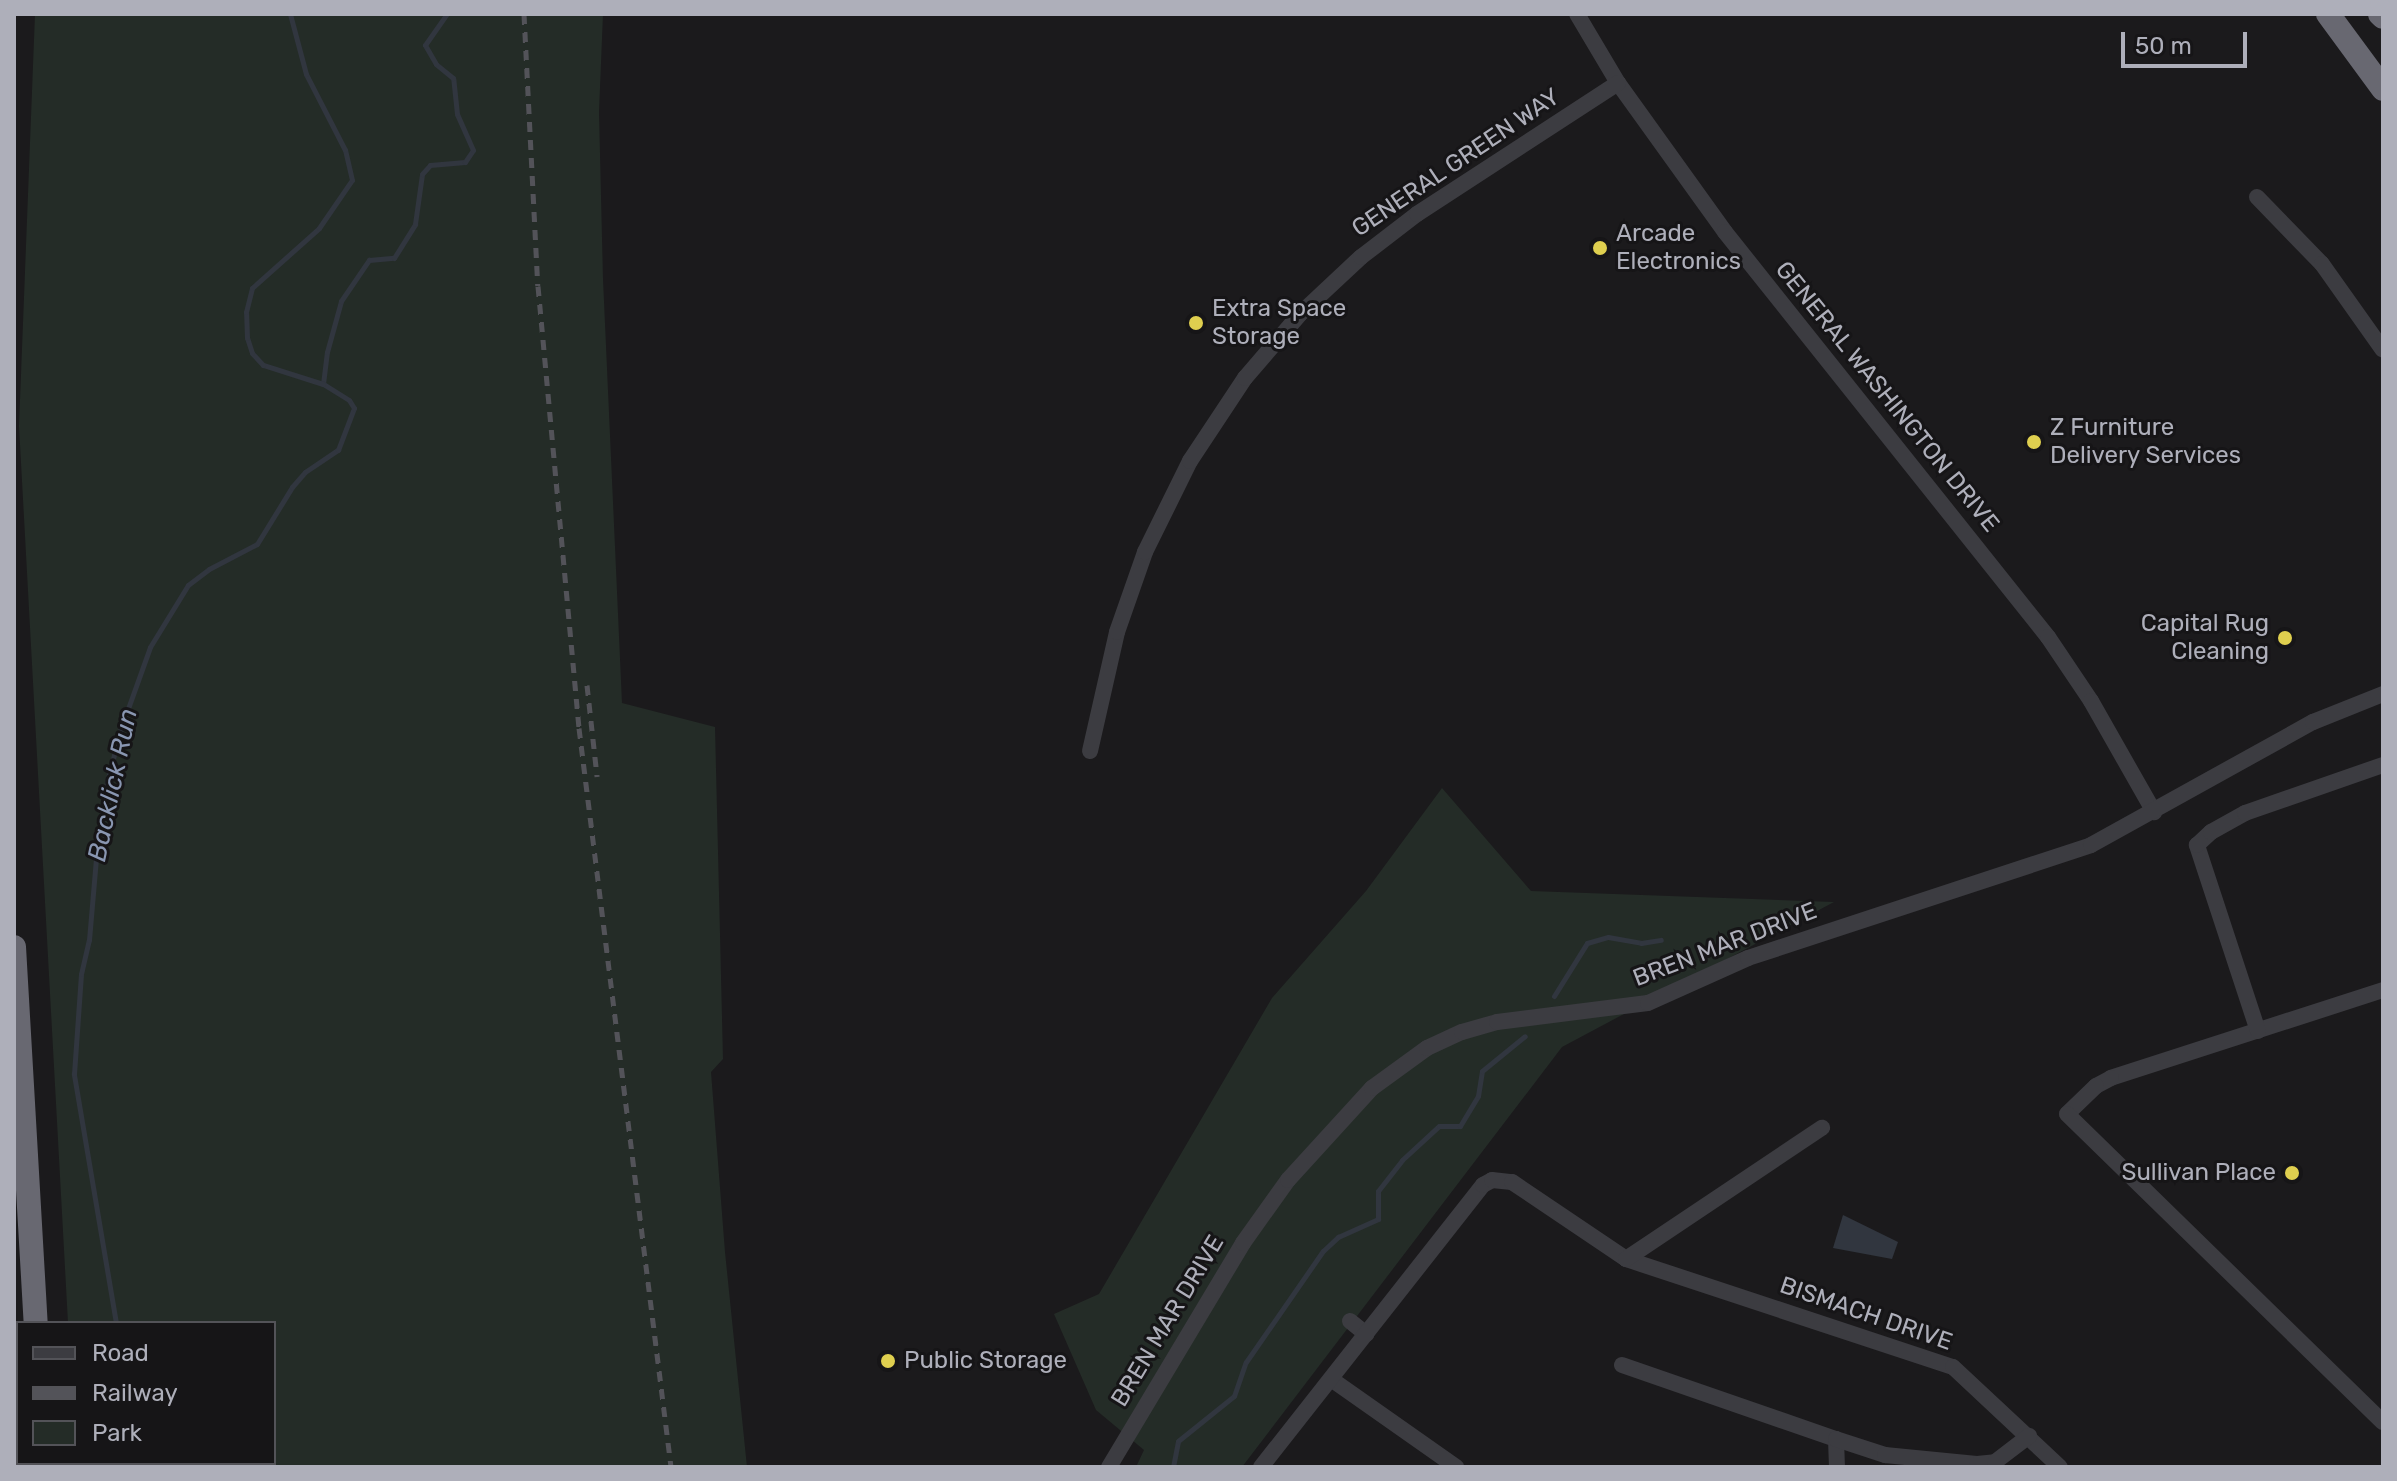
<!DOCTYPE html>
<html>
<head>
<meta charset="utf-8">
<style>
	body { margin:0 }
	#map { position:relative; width:2397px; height:1481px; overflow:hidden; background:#1b1a1c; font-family:Rubik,sans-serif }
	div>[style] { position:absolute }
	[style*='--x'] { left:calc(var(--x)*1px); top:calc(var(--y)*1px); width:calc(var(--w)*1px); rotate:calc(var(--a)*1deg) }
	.green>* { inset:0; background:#242c27 }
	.water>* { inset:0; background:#31363f }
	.stream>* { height:5px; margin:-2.5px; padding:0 2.5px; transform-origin:2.5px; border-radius:2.5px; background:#31363f }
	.minor>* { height:16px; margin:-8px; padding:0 8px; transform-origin:8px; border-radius:8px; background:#3c3c41 }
	.highway>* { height:24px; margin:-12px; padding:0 12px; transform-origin:12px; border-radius:12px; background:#686871 }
	.rail>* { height:5px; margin-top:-2.5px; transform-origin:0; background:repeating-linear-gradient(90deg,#535359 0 10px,transparent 0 18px) }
	.dots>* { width:22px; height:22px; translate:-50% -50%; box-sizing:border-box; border:4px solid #161517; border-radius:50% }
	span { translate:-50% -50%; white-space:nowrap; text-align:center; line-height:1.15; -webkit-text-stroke:6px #161517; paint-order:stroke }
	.street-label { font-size:24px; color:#aeafba }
	.poi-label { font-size:24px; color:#aeafba }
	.left { translate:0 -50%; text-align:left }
	.right { translate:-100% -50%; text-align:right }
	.water-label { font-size:26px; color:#8996b1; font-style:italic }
	.frame { position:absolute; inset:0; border:16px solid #aeafba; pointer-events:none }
	.legend { position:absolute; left:16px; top:1321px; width:260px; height:144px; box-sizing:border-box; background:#161517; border:2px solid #535358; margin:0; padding:10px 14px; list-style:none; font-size:24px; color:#aeafba }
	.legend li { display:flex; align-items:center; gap:16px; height:40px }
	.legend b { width:40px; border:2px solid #535358 }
	.scale { position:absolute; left:2121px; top:32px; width:126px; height:36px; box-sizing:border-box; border:4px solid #aeafba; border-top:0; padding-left:10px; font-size:24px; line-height:28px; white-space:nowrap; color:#aeafba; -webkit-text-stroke:6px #161517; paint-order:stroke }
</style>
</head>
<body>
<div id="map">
	<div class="green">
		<i style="clip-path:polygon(35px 14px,603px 14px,599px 112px,603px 279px,622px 703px,715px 727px,723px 1059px,711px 1072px,725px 1252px,747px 1467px,76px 1467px,76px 1463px,274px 1463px,274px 1323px,68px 1323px,19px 426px)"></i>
		<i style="clip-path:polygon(1442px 788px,1531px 891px,1834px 902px,1562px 1047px,1242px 1467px,1136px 1467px,1144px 1450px,1096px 1410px,1054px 1314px,1099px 1294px,1272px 998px,1366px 891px)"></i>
	</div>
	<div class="water">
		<i style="clip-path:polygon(1843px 1215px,1898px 1242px,1892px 1259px,1833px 1248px)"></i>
	</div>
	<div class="stream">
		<i style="--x:323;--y:384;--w:32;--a:-83"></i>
		<i style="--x:327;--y:352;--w:53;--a:-74.6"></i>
		<i style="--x:341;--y:301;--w:50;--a:-55.7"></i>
		<i style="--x:369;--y:260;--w:25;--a:-5"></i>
		<i style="--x:394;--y:258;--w:40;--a:-58"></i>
		<i style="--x:415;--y:224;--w:50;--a:-82"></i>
		<i style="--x:422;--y:174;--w:12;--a:-48"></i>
		<i style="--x:430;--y:165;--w:35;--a:-5"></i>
		<i style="--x:465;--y:162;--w:14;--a:-56"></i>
		<i style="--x:473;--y:150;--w:39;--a:-114"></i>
		<i style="--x:457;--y:114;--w:36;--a:-96"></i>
		<i style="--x:453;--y:78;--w:22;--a:-141"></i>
		<i style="--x:436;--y:64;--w:22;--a:-120"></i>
		<i style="--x:425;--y:45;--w:38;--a:-55"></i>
		<i style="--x:1554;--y:996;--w:62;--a:-58.1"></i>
		<i style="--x:1587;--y:943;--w:22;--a:-16"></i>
		<i style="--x:1608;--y:937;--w:34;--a:10"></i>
		<i style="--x:1641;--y:943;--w:20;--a:-9"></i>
		<i style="--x:116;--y:1323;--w:253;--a:-99.6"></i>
		<i style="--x:74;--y:1074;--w:100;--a:-86"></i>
		<i style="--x:81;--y:974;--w:35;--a:-77"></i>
		<i style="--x:89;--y:940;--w:82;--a:-85.1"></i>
		<i style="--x:96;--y:858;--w:77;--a:-81.8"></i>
		<i style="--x:107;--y:782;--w:56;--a:-75.5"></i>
		<i style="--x:121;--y:728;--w:86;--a:-70.3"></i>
		<i style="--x:150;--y:647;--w:73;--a:-58.5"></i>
		<i style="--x:188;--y:585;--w:26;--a:-37"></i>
		<i style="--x:209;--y:569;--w:54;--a:-27.5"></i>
		<i style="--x:257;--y:544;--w:67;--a:-58.4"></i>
		<i style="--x:292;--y:487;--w:20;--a:-49"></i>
		<i style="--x:305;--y:472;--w:40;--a:-34"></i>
		<i style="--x:338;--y:450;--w:45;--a:-69.1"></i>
		<i style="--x:354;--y:408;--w:9;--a:-122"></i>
		<i style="--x:349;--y:400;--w:31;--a:-148"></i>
		<i style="--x:323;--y:384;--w:63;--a:-162.4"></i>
		<i style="--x:263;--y:365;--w:16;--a:-133"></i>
		<i style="--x:252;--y:353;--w:16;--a:-108"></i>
		<i style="--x:247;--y:338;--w:26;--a:-92"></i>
		<i style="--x:246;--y:312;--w:25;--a:-76"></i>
		<i style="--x:252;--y:288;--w:90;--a:-41.8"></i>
		<i style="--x:319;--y:228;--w:58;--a:-55.5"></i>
		<i style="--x:352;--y:180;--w:31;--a:-103"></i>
		<i style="--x:345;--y:150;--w:85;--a:-117.2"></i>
		<i style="--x:306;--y:74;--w:62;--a:-104.9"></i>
		<i style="--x:165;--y:1463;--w:4;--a:63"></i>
		<i style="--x:1173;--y:1467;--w:26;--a:-79"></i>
		<i style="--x:1178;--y:1441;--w:72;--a:-38.8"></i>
		<i style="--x:1234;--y:1396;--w:36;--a:-71"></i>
		<i style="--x:1246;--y:1362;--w:135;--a:-55.3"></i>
		<i style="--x:1323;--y:1251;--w:21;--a:-43"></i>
		<i style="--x:1338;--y:1237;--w:44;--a:-24.2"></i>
		<i style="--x:1378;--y:1219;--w:28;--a:-90"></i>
		<i style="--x:1378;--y:1191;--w:39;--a:-52"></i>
		<i style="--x:1402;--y:1160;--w:50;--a:-42.6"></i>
		<i style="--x:1439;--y:1126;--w:21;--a:0"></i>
		<i style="--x:1460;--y:1126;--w:35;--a:-59"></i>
		<i style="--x:1478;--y:1096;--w:25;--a:-81"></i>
		<i style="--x:1482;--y:1071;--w:55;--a:-39.1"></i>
	</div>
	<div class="minor">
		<i style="--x:1577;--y:14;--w:80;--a:59.3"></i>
		<i style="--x:1618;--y:83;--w:183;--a:54.3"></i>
		<i style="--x:1725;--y:232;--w:518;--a:51.43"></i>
		<i style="--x:2048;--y:637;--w:77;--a:56.1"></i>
		<i style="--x:2091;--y:701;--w:128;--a:60.4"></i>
		<i style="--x:2257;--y:197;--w:93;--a:45.9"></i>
		<i style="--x:2322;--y:264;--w:105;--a:54.7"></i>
		<i style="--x:1090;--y:751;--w:122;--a:-77.2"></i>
		<i style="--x:1117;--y:632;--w:85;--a:-70.7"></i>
		<i style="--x:1145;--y:552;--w:102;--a:-63.7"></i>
		<i style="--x:1190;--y:461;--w:100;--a:-56.5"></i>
		<i style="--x:1245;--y:378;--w:84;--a:-49.3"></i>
		<i style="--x:1300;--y:314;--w:83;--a:-43.1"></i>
		<i style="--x:1361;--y:257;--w:71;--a:-37.5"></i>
		<i style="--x:1417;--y:214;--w:240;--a:-33.1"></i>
		<i style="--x:2383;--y:990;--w:286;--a:162.1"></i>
		<i style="--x:2111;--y:1078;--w:17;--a:152"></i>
		<i style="--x:2096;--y:1086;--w:40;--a:136"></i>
		<i style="--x:2067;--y:1114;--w:441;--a:44.3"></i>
		<i style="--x:2258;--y:1031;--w:196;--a:-108.2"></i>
		<i style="--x:2197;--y:845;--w:19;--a:-43"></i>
		<i style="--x:2211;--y:832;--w:39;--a:-29"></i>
		<i style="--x:2245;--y:813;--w:146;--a:-19.2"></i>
		<i style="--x:1626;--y:1259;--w:344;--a:18.3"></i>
		<i style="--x:1953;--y:1367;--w:146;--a:43.1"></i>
		<i style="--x:1350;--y:1321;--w:21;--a:39"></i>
		<i style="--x:1622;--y:1365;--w:226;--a:19.1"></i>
		<i style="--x:1836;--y:1439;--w:28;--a:88"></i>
		<i style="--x:1331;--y:1379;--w:153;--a:35.1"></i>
		<i style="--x:1836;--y:1439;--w:52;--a:18.1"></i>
		<i style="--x:1885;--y:1455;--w:92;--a:5.6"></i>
		<i style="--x:1977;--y:1464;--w:18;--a:-6"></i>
		<i style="--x:1995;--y:1462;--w:43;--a:-37.4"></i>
		<i style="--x:1109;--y:1467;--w:261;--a:-59.1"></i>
		<i style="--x:1243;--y:1243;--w:77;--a:-54.5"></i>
		<i style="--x:1288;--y:1180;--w:125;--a:-47.6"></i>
		<i style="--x:1372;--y:1088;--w:68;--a:-36"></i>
		<i style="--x:1427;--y:1048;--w:38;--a:-25"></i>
		<i style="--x:1462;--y:1032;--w:36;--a:-16"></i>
		<i style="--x:1497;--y:1022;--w:152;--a:-7.2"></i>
		<i style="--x:1648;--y:1003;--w:110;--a:-24.2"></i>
		<i style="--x:1748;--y:958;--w:361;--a:-18.2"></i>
		<i style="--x:2091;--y:845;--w:254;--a:-29"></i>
		<i style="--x:2313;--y:722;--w:75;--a:-21.8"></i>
		<i style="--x:1261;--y:1467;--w:359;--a:-51.8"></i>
		<i style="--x:1483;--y:1185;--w:10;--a:-29"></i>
		<i style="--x:1492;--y:1180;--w:20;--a:6"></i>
		<i style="--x:1512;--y:1182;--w:138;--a:34"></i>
		<i style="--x:1626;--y:1259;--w:236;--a:-33.8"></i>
	</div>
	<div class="highway">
		<i style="--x:2328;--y:14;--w:93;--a:53.7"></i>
		<i style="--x:2380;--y:14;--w:4;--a:45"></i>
		<i style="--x:14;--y:947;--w:377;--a:86.7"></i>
		<i style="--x:44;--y:1463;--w:4;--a:90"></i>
	</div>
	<div class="rail">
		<i style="--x:524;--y:14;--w:272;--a:87.1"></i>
		<i style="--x:538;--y:286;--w:444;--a:84.7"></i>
		<i style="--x:579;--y:728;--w:745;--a:82.9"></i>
		<i style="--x:587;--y:685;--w:92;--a:83.7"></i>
	</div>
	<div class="dots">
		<i style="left:1600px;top:248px;background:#dfcf4f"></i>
		<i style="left:1196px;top:323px;background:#dfcf4f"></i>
		<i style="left:2034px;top:442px;background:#dfcf4f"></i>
		<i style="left:2285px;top:638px;background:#dfcf4f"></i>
		<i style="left:2292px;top:1173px;background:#dfcf4f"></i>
		<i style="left:888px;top:1361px;background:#dfcf4f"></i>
	</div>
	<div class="street-label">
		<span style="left:1456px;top:163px;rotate:-34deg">GENERAL GREEN WAY</span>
		<span style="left:1887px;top:397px;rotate:51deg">GENERAL WASHINGTON DRIVE</span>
		<span style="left:1725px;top:945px;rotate:-21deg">BREN MAR DRIVE</span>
		<span style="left:1866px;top:1314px;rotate:19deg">BISMACH DRIVE</span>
		<span style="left:1168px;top:1321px;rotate:-59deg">BREN MAR DRIVE</span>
	</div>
	<div class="poi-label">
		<span class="left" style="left:1616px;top:248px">Arcade<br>Electronics</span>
		<span class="left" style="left:1212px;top:323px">Extra Space<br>Storage</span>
		<span class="left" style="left:2050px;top:442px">Z Furniture<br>Delivery Services</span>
		<span class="right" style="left:2269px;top:638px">Capital Rug<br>Cleaning</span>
		<span class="right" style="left:2276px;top:1173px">Sullivan Place</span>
		<span class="left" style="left:904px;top:1361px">Public Storage</span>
	</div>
	<div class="water-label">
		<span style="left:113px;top:785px;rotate:-78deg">Backlick Run</span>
	</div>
	<div class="frame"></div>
	<ul class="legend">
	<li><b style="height:10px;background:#3c3c41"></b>Road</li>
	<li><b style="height:10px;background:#535359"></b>Railway</li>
	<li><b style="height:22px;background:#242c27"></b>Park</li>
	</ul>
	<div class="scale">50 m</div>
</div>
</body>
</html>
